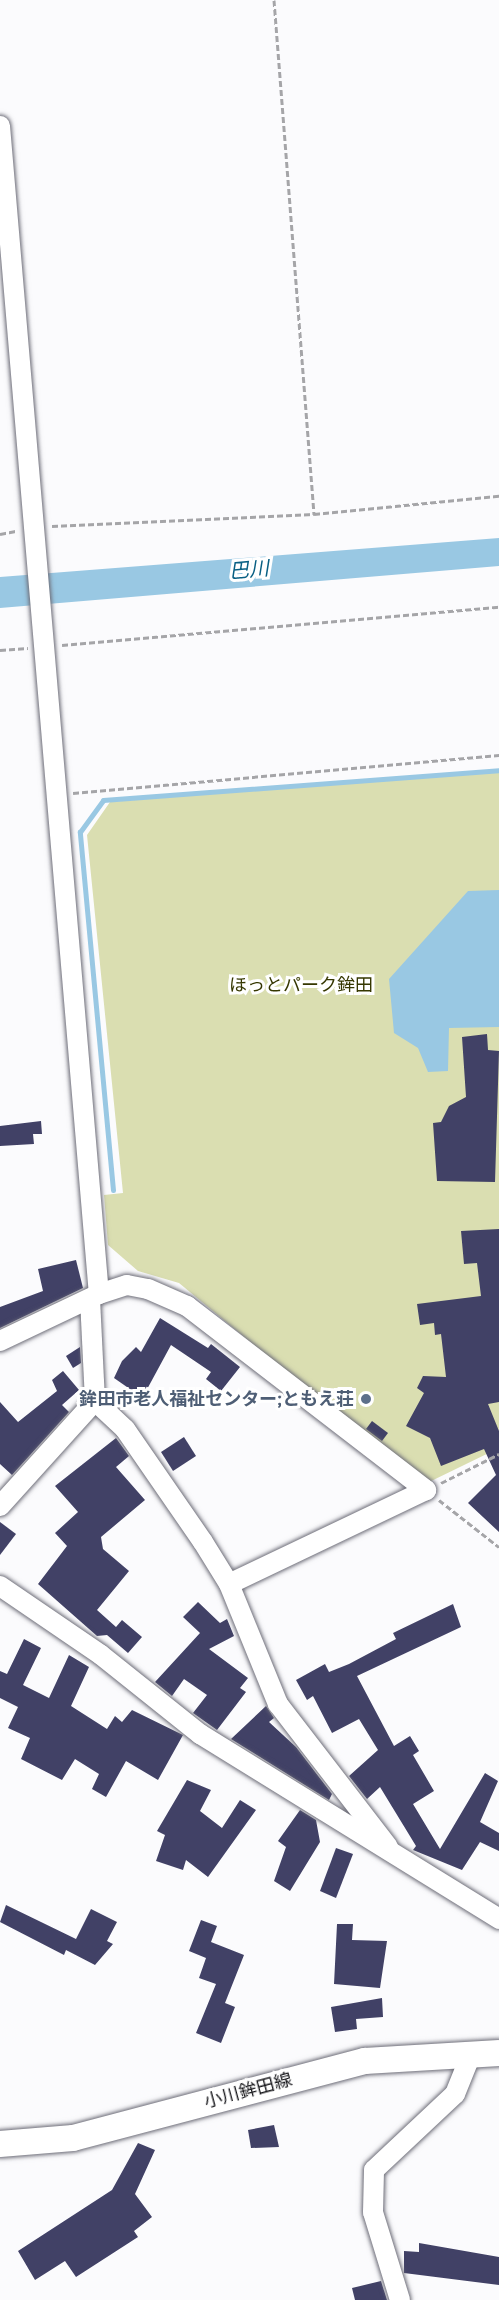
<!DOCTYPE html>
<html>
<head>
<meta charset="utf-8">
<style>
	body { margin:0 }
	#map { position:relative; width:499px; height:2300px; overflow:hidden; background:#fbfbfd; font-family:"Varela Round","Noto Sans JP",sans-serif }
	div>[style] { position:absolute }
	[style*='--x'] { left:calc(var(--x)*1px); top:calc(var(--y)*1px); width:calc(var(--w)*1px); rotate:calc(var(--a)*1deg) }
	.green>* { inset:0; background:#dadeb1 }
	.water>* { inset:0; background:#99c8e3 }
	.stream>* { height:5px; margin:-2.5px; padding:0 2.5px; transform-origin:2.5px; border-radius:2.5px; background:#99c8e3 }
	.building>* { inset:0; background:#414166 }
	.path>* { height:3px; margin-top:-1.5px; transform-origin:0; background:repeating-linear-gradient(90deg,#a5a5a8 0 6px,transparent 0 9px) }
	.roads { filter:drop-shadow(0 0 2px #6e6e79) drop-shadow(0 0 2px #6e6e79) }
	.minor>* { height:20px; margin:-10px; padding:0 10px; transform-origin:10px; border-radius:10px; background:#fff }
	.major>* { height:26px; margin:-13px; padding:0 13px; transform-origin:13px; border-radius:13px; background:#fff }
	.dots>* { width:16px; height:16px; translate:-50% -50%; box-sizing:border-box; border:3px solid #fff; border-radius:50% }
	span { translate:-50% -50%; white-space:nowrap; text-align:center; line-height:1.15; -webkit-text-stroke:6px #fff; paint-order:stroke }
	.park-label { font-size:18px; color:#353700 }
	.service-label { font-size:18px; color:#4e5e75; font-weight:700 }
	.right { translate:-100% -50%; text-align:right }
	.street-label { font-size:18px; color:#16161a }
	.water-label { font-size:20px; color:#085f83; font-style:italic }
</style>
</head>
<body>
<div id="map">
	<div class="green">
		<i style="clip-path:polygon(499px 770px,499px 1448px,423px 1485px,179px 1283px,138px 1271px,108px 1245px,104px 1195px,123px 1193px,87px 835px,110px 802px)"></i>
	</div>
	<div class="water">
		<i style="clip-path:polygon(499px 538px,499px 566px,0 608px,0 577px)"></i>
		<i style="clip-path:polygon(499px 890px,499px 1027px,449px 1028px,448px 1071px,428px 1072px,418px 1048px,394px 1033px,389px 979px,468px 891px)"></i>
	</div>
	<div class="stream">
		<i style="--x:113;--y:1190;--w:360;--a:-95.3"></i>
		<i style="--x:80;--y:832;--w:39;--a:-54"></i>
		<i style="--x:103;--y:800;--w:397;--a:-4.3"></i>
	</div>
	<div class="building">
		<i style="clip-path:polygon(487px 1034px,488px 1050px,499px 1051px,495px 1182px,437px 1181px,433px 1123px,441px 1122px,449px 1106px,466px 1097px,462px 1037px)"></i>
		<i style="clip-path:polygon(41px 1121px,42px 1134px,33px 1134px,34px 1144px,0 1146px,0 1126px)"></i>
		<i style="clip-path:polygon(499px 1229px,499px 1402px,488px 1404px,499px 1431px,499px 1532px,468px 1503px,496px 1475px,484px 1449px,441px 1466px,430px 1438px,406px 1426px,424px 1393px,417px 1388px,423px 1376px,446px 1377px,441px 1334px,435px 1335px,434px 1323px,420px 1325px,417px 1304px,481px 1296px,477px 1263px,464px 1264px,461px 1231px)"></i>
		<i style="clip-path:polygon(76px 1260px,83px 1288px,0 1328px,0 1307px,43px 1291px,38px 1269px)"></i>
		<i style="clip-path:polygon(160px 1318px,208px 1348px,211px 1344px,240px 1367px,221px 1391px,206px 1379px,211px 1372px,171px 1345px,145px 1393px,140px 1389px,137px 1394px,114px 1378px,122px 1361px,136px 1347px,141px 1352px)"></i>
		<i style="clip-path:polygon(80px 1347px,81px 1363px,73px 1368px,66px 1356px)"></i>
		<i style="clip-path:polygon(63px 1371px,79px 1390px,62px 1405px,69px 1412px,12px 1475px,0 1464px,0 1402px,18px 1422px,57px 1391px,52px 1380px)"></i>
		<i style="clip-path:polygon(372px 1421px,388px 1433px,382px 1441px,366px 1429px)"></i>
		<i style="clip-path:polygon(184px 1437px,196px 1456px,173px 1471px,161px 1452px)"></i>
		<i style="clip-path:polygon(116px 1438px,129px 1456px,116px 1467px,145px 1500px,101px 1537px,103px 1549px,129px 1571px,97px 1610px,116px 1627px,122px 1620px,142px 1637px,128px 1653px,107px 1635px,97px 1636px,38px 1584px,67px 1546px,55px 1533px,78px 1512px,55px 1486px)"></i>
		<i style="clip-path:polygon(0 1522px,16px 1534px,0 1555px)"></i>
		<i style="clip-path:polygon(198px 1602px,220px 1623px,227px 1619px,234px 1636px,209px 1649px,248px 1678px,240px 1688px,246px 1692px,217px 1730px,193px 1713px,207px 1695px,184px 1679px,172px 1696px,155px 1682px,200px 1633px,183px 1617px)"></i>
		<i style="clip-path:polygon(453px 1604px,461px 1627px,357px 1676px,394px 1746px,410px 1736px,419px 1751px,413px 1755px,434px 1791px,413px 1804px,440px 1849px,485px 1773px,498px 1781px,480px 1822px,499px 1833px,499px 1851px,480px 1842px,462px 1870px,413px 1850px,416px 1846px,380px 1787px,367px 1799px,349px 1776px,378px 1750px,359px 1719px,332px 1733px,313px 1696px,307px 1700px,296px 1680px,325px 1664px,329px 1672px,349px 1664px,396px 1639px,393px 1633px)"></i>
		<i style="clip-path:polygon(24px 1639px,41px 1648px,23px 1685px,49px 1698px,69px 1655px,89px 1667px,71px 1706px,107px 1729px,115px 1716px,122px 1722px,132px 1710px,183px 1735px,158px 1780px,126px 1761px,106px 1797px,92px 1789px,99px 1774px,75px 1759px,62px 1780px,21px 1759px,30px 1738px,8px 1728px,18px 1707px,0 1698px,0 1671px,7px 1674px)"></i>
		<i style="clip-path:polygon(266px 1706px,274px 1718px,269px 1722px,296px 1747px,332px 1794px,329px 1800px,231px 1739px)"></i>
		<i style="clip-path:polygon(187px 1780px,211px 1790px,200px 1811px,222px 1828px,240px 1800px,256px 1810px,208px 1877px,186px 1860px,183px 1870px,156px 1861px,165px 1835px,157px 1831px)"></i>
		<i style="clip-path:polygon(300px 1810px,316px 1820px,320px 1842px,290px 1891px,274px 1881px,286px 1847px,278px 1841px)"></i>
		<i style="clip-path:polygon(336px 1848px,353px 1854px,336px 1898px,320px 1891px)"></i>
		<i style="clip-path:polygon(6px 1905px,76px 1939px,91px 1909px,117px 1922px,107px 1941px,113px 1944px,95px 1965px,66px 1950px,64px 1955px,0 1922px)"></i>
		<i style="clip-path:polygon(201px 1920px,217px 1926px,211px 1942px,244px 1955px,225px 2003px,235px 2007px,221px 2043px,196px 2033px,216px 1984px,199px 1978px,206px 1958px,189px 1951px)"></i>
		<i style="clip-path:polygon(337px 1924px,353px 1924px,352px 1940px,387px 1941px,380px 1988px,334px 1984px)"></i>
		<i style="clip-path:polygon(382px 1998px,383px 2017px,356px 2019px,357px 2029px,335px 2032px,331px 2007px)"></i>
		<i style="clip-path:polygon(274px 2125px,279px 2147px,251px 2148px,248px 2130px)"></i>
		<i style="clip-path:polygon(138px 2143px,155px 2150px,135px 2194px,152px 2217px,134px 2231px,138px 2237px,76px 2277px,65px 2261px,35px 2280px,18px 2251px,112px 2190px)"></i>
		<i style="clip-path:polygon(419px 2243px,499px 2257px,499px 2285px,404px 2273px,404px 2251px,419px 2252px)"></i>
		<i style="clip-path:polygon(381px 2281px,387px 2300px,355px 2300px,352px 2288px)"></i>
	</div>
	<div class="path">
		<i style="--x:274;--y:0;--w:516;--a:85.55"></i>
		<i style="--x:52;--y:526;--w:262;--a:-2.6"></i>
		<i style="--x:314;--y:514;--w:186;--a:-5.6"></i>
		<i style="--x:0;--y:534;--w:16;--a:-11"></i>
		<i style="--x:62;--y:645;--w:439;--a:-5"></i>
		<i style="--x:0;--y:650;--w:28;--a:-4"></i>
		<i style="--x:73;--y:793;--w:428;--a:-5.1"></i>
		<i style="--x:441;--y:1483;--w:65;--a:-26.6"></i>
		<i style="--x:439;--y:1500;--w:76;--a:38.1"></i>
	</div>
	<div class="roads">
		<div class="minor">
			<i style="--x:0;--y:126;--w:1172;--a:85.16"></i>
			<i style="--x:0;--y:1341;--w:110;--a:-25.4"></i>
			<i style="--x:99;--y:1294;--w:29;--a:-18"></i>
			<i style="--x:127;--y:1285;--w:21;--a:11"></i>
			<i style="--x:148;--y:1289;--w:43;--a:23.6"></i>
			<i style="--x:187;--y:1306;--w:302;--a:37.6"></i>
			<i style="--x:426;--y:1490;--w:218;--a:154.5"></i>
			<i style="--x:95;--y:1401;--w:41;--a:43"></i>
			<i style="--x:125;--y:1429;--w:137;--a:55.4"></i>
			<i style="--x:203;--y:1542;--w:49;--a:58.2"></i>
			<i style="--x:229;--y:1584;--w:130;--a:67.8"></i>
			<i style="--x:278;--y:1704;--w:180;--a:52.4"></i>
			<i style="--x:0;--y:1506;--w:142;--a:-47.9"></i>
			<i style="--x:95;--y:1401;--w:102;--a:-92.8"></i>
			<i style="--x:0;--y:1586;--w:122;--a:34.3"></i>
			<i style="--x:101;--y:1655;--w:127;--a:38.6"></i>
			<i style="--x:200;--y:1734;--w:352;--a:31.7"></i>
			<i style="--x:400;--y:2300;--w:92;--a:-107.1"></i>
			<i style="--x:373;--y:2212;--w:42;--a:-88.6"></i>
			<i style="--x:374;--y:2170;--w:111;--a:-43.2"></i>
			<i style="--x:455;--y:2094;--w:45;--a:-68"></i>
		</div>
		<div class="major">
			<i style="--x:0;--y:2144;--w:73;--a:-4.7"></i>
			<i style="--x:73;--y:2138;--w:302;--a:-14.8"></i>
			<i style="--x:365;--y:2061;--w:134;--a:-3.4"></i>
		</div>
	</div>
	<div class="dots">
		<i style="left:366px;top:1399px;background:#5c6f8a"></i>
	</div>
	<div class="park-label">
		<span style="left:301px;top:985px">ほっとパーク鉾田</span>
	</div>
	<div class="service-label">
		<span class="right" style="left:354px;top:1399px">鉾田市老人福祉センター;ともえ荘</span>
	</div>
	<div class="street-label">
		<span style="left:248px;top:2091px;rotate:-15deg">小川鉾田線</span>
	</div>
	<div class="water-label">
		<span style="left:249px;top:571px;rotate:-5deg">巴川</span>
	</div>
</div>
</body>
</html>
